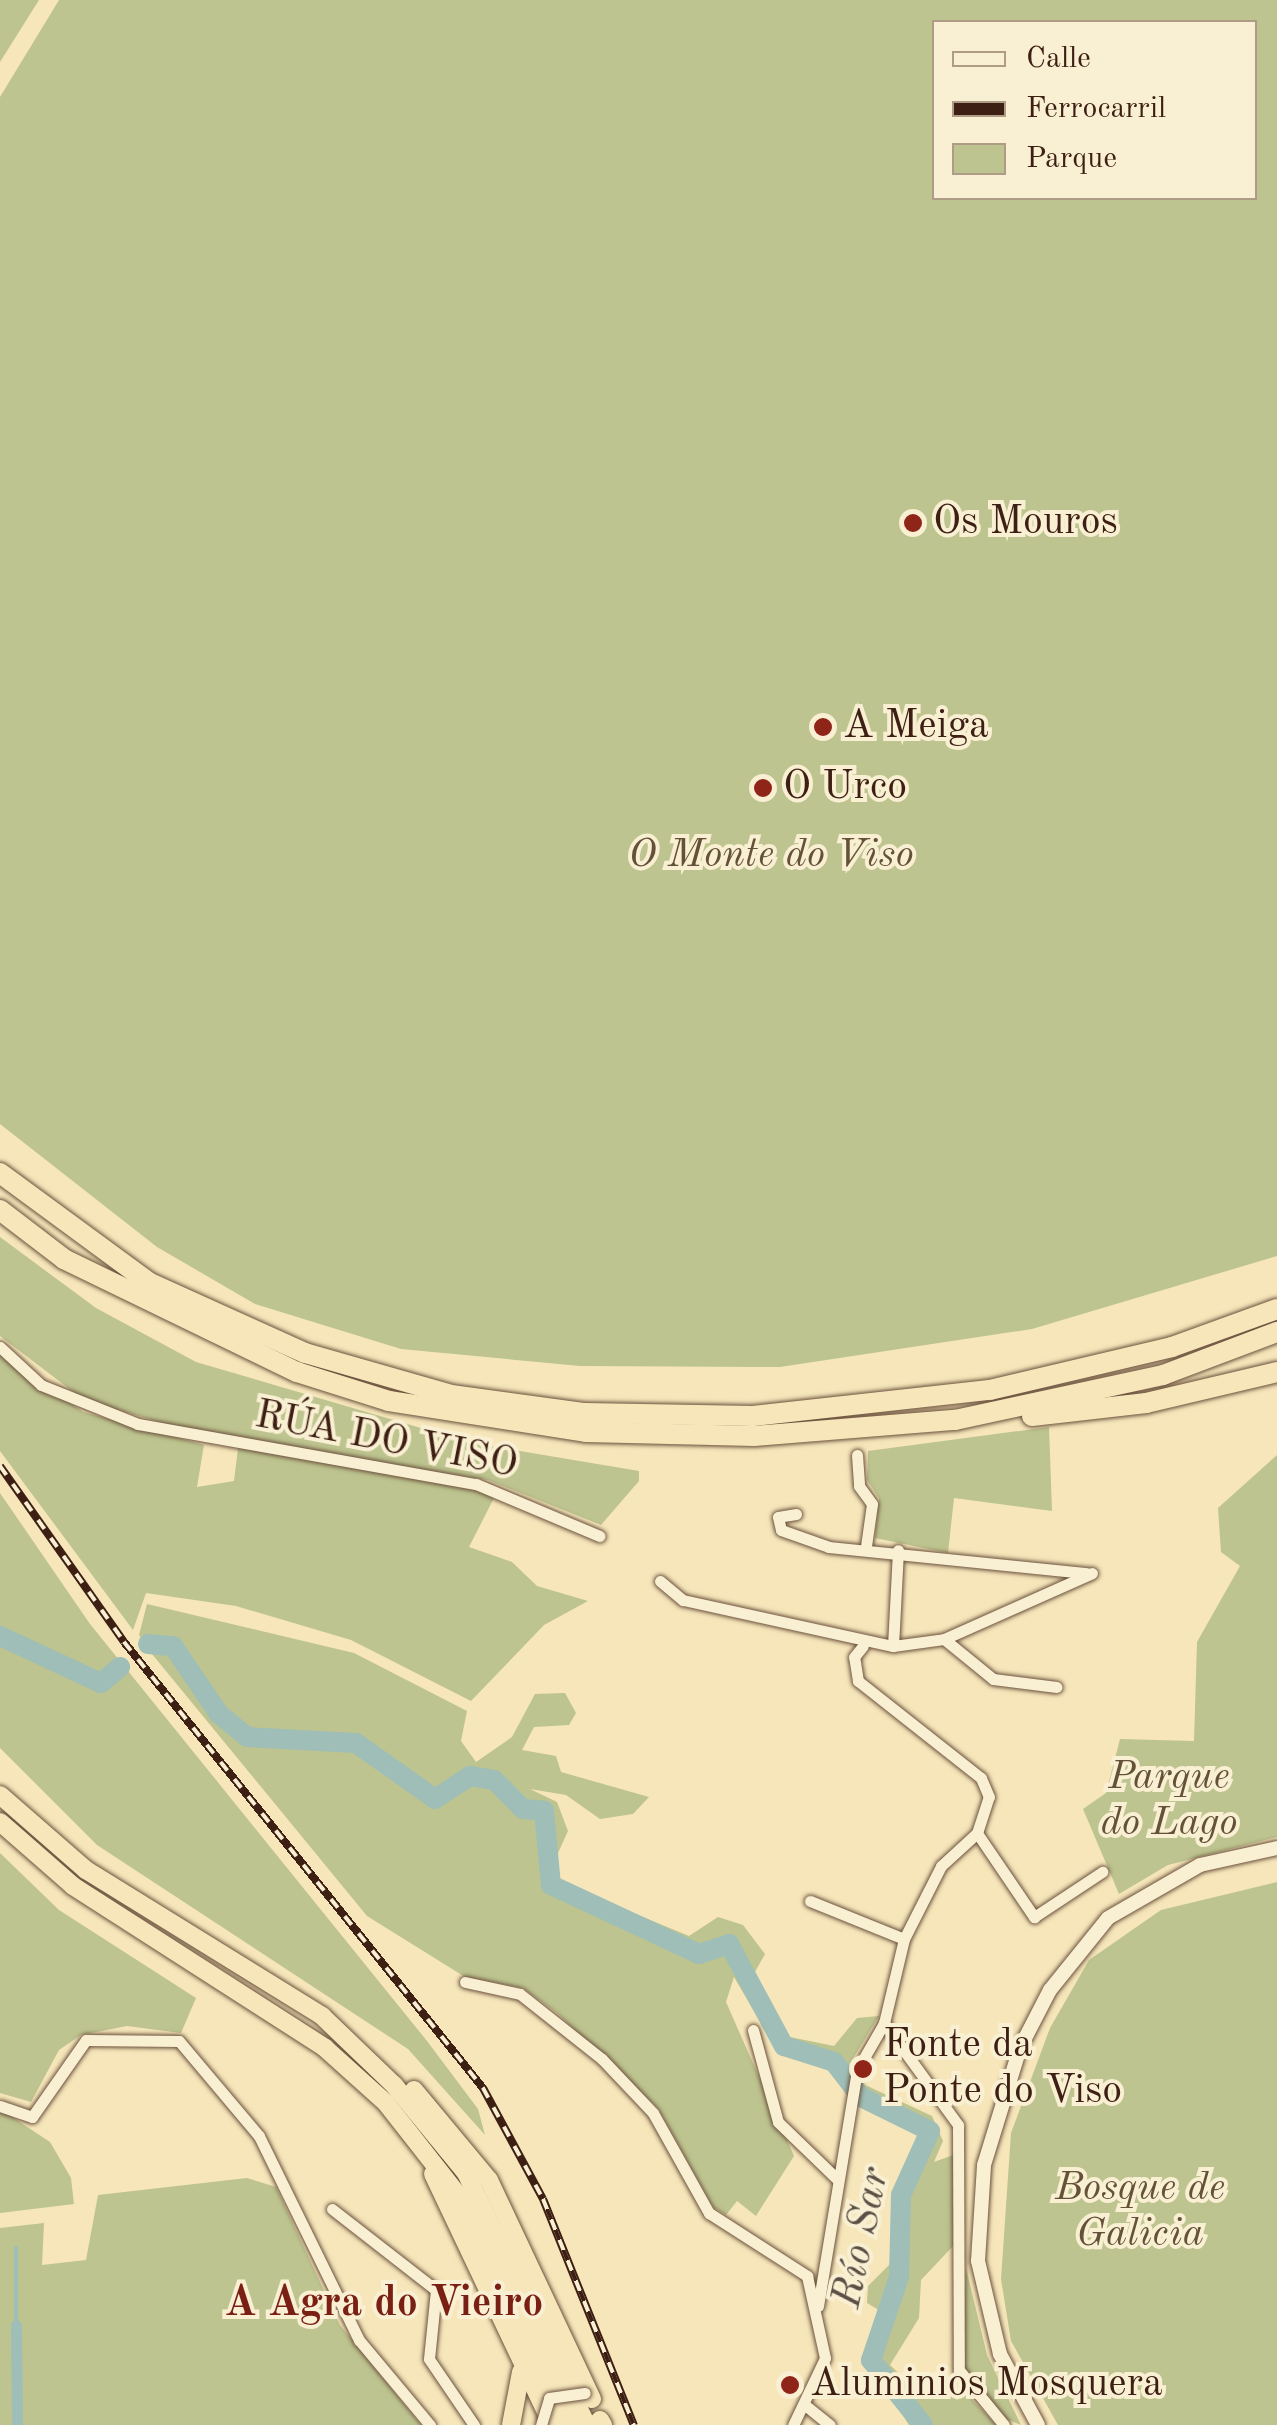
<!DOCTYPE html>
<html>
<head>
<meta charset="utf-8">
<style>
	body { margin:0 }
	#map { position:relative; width:1277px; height:2425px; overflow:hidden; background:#f6e6ba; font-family:"Old Standard TT",serif }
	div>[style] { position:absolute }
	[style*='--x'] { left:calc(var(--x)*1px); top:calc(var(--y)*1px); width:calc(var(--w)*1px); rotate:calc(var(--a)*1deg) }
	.green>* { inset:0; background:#bdc48f }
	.stream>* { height:4px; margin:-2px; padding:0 2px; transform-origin:2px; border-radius:2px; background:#9ebeb7 }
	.canal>* { height:11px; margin:-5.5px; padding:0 5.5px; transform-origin:5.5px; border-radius:5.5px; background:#9ebeb7 }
	.river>* { height:20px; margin:-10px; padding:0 10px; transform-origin:10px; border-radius:10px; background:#9ebeb7 }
	.roads { filter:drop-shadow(0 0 2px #6b513d) drop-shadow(0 0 2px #6b513d) }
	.minor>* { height:11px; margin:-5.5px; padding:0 5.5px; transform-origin:5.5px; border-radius:5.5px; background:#f9efd2 }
	.tertiary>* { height:14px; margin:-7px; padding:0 7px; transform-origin:7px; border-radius:7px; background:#f9efd2 }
	.trunk>* { height:18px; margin:-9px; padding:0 9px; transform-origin:9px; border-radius:9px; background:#f6e6ba }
	.motorway>* { height:20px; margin:-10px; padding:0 10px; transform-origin:10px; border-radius:10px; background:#f6e6ba }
	.rail>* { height:8px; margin-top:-4px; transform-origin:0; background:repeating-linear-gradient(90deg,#f9efd2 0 11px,#3d1f13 0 22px); box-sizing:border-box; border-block:2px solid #3d1f13 }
	.bridges { filter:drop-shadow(0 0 2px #6b513d) drop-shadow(0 0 2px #6b513d) }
	.minor-bridge>* { height:11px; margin:-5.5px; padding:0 5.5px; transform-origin:5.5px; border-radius:5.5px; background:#f9efd2 }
	.dots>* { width:28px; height:28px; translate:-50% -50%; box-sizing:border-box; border:5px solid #f9efd2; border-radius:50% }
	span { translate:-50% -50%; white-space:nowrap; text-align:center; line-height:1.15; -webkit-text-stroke:8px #f9efd2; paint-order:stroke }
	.poi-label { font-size:40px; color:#3d1f13 }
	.left { translate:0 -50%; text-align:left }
	.park-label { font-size:40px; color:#635138; font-style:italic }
	.street-label { font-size:40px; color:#3d1f13 }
	.water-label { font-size:42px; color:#5a4f44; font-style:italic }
	.neighbourhood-label { font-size:42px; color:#7a1f14; font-weight:700 }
	.legend { position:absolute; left:932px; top:20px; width:325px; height:180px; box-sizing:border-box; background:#f9efd2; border:2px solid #ae9c86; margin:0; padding:12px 18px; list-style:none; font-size:30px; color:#3d1f13 }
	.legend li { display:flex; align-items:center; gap:20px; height:50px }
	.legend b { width:50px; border:2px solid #ae9c86 }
</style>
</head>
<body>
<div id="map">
	<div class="green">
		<i style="clip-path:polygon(0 0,39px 0,0 62px)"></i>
		<i style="clip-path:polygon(evenodd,59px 0,1277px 0,1277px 1256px,1032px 1329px,780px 1367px,580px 1366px,401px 1349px,255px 1304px,157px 1247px,0 1124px,0 97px,59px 0,934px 22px,1254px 22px,1254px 198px,934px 198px,934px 22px)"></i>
		<i style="clip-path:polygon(0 1237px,96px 1308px,196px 1362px,472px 1443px,639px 1471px,639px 1481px,601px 1525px,488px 1480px,215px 1438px,84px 1400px,0 1336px)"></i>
		<i style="clip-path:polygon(0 1354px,83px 1412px,204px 1445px,197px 1487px,234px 1481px,238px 1448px,483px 1490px,495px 1496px,469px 1547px,512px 1562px,537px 1586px,588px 1601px,544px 1625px,471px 1701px,351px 1640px,236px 1606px,146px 1593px,133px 1630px,0 1451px)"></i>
		<i style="clip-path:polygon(1049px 1427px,1052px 1511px,954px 1498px,948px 1553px,875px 1538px,879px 1498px,867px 1480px,868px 1451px)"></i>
		<i style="clip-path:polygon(1277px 1455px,1277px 1837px,1168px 1865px,1119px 1894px,1083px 1809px,1106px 1793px,1120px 1739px,1194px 1741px,1197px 1642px,1240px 1566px,1221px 1552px,1218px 1508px)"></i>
		<i style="clip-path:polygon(0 1493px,90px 1624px,427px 2041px,478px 2109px,485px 2135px,408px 2049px,97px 1845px,0 1748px)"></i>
		<i style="clip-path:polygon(147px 1604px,354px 1653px,467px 1711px,461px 1741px,476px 1762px,512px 1737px,535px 1694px,565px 1693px,576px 1713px,569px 1725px,534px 1727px,522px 1750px,556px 1756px,561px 1772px,649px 1797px,633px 1814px,600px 1819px,566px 1795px,530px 1789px,557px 1802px,568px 1831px,553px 1864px,556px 1881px,689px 1936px,718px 1917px,743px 1925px,765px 1954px,751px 1979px,790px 2037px,834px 2046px,857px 2018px,879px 2016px,851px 2062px,861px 2083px,932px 2116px,943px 2141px,934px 2162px,956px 2154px,954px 2245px,921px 2280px,919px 2318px,890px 2365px,924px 2397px,943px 2385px,957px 2400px,966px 2393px,996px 2425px,909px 2425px,867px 2360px,882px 2312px,867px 2303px,868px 2286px,890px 2264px,897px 2193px,924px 2132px,858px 2100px,834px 2070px,773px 2044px,734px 1977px,726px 2002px,794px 2156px,756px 2216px,737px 2201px,726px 2215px,713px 2207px,658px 2108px,557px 2013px,523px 1988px,465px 1977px,367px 1916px,152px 1654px,139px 1635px)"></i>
		<i style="clip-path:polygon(0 1853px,59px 1910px,196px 1998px,181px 2033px,127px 2026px,81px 2035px,59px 2050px,31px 2102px,0 2093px)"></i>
		<i style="clip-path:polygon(1277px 1882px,1277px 2425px,1058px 2425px,1011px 2341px,1001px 2279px,1011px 2133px,1050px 2028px,1089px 1960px,1161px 1910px)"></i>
		<i style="clip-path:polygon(0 2109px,50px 2142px,71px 2178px,74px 2204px,0 2213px)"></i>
		<i style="clip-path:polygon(247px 2178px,276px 2187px,340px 2325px,421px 2425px,0 2425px,0 2228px,44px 2223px,42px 2265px,86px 2260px,98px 2195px)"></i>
		<i style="clip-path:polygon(966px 2268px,987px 2355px,1021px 2425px,1001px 2417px,961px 2368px)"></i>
	</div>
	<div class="stream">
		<i style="--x:16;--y:2248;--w:77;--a:90"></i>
	</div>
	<div class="canal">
		<i style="--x:16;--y:2325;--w:100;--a:89.4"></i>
	</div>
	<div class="river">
		<i style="--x:0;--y:1636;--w:111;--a:25"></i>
		<i style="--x:101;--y:1683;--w:25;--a:-40"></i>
		<i style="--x:148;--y:1644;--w:25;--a:5"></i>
		<i style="--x:173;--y:1646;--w:82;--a:55.9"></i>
		<i style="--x:219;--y:1714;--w:36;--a:39"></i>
		<i style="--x:247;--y:1737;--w:109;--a:3.2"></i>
		<i style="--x:356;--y:1743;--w:97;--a:35.3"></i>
		<i style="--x:435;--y:1799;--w:42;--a:-33.3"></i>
		<i style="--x:470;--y:1776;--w:24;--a:9"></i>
		<i style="--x:494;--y:1780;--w:41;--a:45"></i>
		<i style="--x:523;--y:1809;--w:21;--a:5"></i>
		<i style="--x:544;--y:1811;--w:74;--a:84.6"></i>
		<i style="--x:551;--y:1885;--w:163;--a:25"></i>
		<i style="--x:699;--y:1954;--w:32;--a:-18"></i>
		<i style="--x:729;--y:1944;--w:116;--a:61.7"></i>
		<i style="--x:784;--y:2046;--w:52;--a:17.7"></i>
		<i style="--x:834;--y:2062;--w:44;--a:52.4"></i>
		<i style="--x:861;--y:2097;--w:77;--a:26.2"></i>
		<i style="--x:930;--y:2131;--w:70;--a:114.4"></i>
		<i style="--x:901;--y:2195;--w:82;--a:91.4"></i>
		<i style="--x:899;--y:2277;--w:88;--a:108.6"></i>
		<i style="--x:871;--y:2360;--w:83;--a:51.3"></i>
	</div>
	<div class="roads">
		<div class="minor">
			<i style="--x:0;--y:1347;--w:56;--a:42.8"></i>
			<i style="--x:41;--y:1385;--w:105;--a:21.9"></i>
			<i style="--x:138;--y:1424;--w:343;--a:10.1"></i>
			<i style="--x:476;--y:1484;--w:134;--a:22.8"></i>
			<i style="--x:857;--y:1455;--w:31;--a:86"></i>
			<i style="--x:859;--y:1486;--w:22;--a:54"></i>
			<i style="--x:872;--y:1504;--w:42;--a:98.1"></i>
			<i style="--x:796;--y:1514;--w:18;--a:171"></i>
			<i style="--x:778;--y:1517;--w:13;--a:77"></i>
			<i style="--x:781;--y:1530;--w:51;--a:19.5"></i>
			<i style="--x:829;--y:1547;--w:259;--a:5.8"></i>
			<i style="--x:660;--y:1581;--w:30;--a:40"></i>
			<i style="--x:683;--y:1600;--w:215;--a:12.4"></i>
			<i style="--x:893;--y:1646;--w:51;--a:-7.8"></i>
			<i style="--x:944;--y:1639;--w:162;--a:-24"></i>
			<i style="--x:944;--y:1639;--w:63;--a:39.2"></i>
			<i style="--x:993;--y:1679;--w:64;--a:7.2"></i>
			<i style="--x:893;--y:1646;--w:96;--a:-87"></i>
			<i style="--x:977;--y:1833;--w:102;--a:55.8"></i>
			<i style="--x:1034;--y:1917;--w:82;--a:-33.5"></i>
			<i style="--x:810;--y:1901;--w:101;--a:22"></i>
			<i style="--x:465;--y:1982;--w:56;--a:12.3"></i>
			<i style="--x:520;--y:1994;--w:105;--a:38.4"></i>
			<i style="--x:602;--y:2059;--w:74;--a:46.6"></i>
			<i style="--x:653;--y:2113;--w:115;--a:60.8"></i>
			<i style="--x:709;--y:2213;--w:117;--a:32.7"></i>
			<i style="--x:807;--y:2276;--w:84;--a:77.6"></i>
			<i style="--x:825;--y:2358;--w:74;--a:115.5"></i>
			<i style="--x:884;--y:2023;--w:126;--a:54"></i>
			<i style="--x:958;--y:2125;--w:245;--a:89.8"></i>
			<i style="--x:959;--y:2370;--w:71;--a:50.7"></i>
			<i style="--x:753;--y:2030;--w:95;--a:74.8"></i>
			<i style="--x:778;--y:2122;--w:82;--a:44"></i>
			<i style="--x:0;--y:2106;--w:34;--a:19"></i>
			<i style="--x:32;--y:2117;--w:94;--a:-55"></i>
			<i style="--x:86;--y:2040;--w:93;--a:0.6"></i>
			<i style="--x:179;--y:2041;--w:124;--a:49.9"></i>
			<i style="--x:259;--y:2136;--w:227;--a:63.9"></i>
			<i style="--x:359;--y:2340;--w:111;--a:50.1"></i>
			<i style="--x:332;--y:2209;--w:132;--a:37.9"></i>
			<i style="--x:436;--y:2290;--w:69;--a:95.8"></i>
			<i style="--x:429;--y:2359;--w:80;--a:55.7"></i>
			<i style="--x:818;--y:2306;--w:239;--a:-80.6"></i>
			<i style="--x:857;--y:2070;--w:54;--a:-60.1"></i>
			<i style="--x:884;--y:2023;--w:86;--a:-76.6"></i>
			<i style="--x:904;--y:1939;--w:82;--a:-63.1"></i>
			<i style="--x:941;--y:1866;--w:49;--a:-42.5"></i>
			<i style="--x:977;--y:1833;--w:38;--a:-72"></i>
			<i style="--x:989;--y:1797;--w:21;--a:-113"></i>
			<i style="--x:981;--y:1778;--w:157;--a:-141.7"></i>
			<i style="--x:858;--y:1681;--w:24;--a:-99"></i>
			<i style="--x:854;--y:1657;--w:14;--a:-51"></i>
			<i style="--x:805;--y:2405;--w:32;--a:39"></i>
		</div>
		<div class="tertiary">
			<i style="--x:1038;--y:2425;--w:81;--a:-118.2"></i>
			<i style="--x:1000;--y:2354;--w:96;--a:-103.3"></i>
			<i style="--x:978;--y:2261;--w:96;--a:-86.4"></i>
			<i style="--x:984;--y:2165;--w:122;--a:-72.9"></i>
			<i style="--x:1020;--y:2048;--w:65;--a:-62.7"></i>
			<i style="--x:1050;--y:1990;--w:92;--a:-51.1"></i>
			<i style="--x:1108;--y:1918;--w:106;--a:-29.9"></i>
			<i style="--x:1200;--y:1865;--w:79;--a:-12.4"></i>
		</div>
		<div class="trunk">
			<i style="--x:0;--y:1795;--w:114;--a:41.1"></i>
			<i style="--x:86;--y:1870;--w:278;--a:31.7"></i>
			<i style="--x:322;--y:2016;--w:100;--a:43.8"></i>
			<i style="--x:394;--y:2085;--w:114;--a:50.7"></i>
			<i style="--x:466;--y:2173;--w:280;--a:64.4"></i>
			<i style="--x:0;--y:1822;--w:97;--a:41.2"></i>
			<i style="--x:73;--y:1886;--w:300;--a:32.7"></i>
			<i style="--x:325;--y:2048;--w:82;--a:42"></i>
			<i style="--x:386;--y:2103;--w:130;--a:51.9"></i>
			<i style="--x:466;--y:2205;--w:243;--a:64.9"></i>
			<i style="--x:414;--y:2090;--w:117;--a:50.2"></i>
			<i style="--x:489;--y:2180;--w:242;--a:64.8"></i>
			<i style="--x:433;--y:2174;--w:278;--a:64.6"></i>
			<i style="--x:600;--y:2420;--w:6;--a:59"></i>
			<i style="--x:511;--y:2425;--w:54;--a:-79.3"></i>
		</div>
		<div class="motorway">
			<i style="--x:0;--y:1173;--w:186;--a:36.3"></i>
			<i style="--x:150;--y:1283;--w:170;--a:24.3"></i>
			<i style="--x:305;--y:1353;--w:152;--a:16"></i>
			<i style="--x:451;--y:1395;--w:135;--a:7.7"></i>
			<i style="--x:585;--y:1413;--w:168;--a:1"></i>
			<i style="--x:753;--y:1416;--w:238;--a:-6.3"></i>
			<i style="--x:990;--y:1390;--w:187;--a:-13.3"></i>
			<i style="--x:1172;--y:1347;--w:112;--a:-19.9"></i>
			<i style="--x:0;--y:1210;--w:81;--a:37.4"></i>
			<i style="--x:64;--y:1259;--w:259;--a:25.9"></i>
			<i style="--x:297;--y:1372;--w:96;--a:17.5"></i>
			<i style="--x:389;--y:1401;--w:199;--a:8.9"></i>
			<i style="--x:586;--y:1432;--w:168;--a:1.4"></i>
			<i style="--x:754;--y:1436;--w:202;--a:-4.6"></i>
			<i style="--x:955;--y:1420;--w:213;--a:-12.2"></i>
			<i style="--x:1163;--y:1375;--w:122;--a:-20.7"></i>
			<i style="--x:1032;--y:1416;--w:115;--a:-6.5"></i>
			<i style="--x:1146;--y:1403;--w:135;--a:-13.3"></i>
		</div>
	</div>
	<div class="rail">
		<i style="--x:0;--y:1466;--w:215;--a:54.8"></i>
		<i style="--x:124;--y:1642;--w:573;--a:51.17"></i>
		<i style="--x:483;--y:2088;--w:126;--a:61.6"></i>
		<i style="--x:543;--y:2199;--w:244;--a:68.1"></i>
	</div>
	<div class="bridges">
		<div class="minor-bridge">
			<i style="--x:541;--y:2425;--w:28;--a:-73"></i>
			<i style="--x:549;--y:2398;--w:36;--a:-8"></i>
		</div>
	</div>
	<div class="dots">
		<i style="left:913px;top:523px;background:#8f2418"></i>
		<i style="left:823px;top:727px;background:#8f2418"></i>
		<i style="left:763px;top:788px;background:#8f2418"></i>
		<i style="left:863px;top:2069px;background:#8f2418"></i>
		<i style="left:790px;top:2385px;background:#8f2418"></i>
	</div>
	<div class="poi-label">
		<span class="left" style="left:933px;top:523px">Os Mouros</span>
		<span class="left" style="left:843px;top:727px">A Meiga</span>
		<span class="left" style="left:783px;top:788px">O Urco</span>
		<span class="left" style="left:883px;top:2069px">Fonte da<br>Ponte do Viso</span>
		<span class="left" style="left:810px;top:2385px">Aluminios Mosquera</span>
	</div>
	<div class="park-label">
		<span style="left:771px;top:856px">O Monte do Viso</span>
		<span style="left:1169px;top:1801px">Parque<br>do Lago</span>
		<span style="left:1140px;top:2212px">Bosque de<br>Galicia</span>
	</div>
	<div class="street-label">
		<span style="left:386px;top:1441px;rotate:11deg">RÚA DO VISO</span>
	</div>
	<div class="water-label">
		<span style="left:862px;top:2238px;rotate:-78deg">Río Sar</span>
	</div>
	<div class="neighbourhood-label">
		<span style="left:384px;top:2304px">A Agra do Vieiro</span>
	</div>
	<ul class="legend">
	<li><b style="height:12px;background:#f9efd2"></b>Calle</li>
	<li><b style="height:12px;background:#3d1f13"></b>Ferrocarril</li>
	<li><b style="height:28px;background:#bdc48f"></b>Parque</li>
	</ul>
</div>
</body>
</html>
